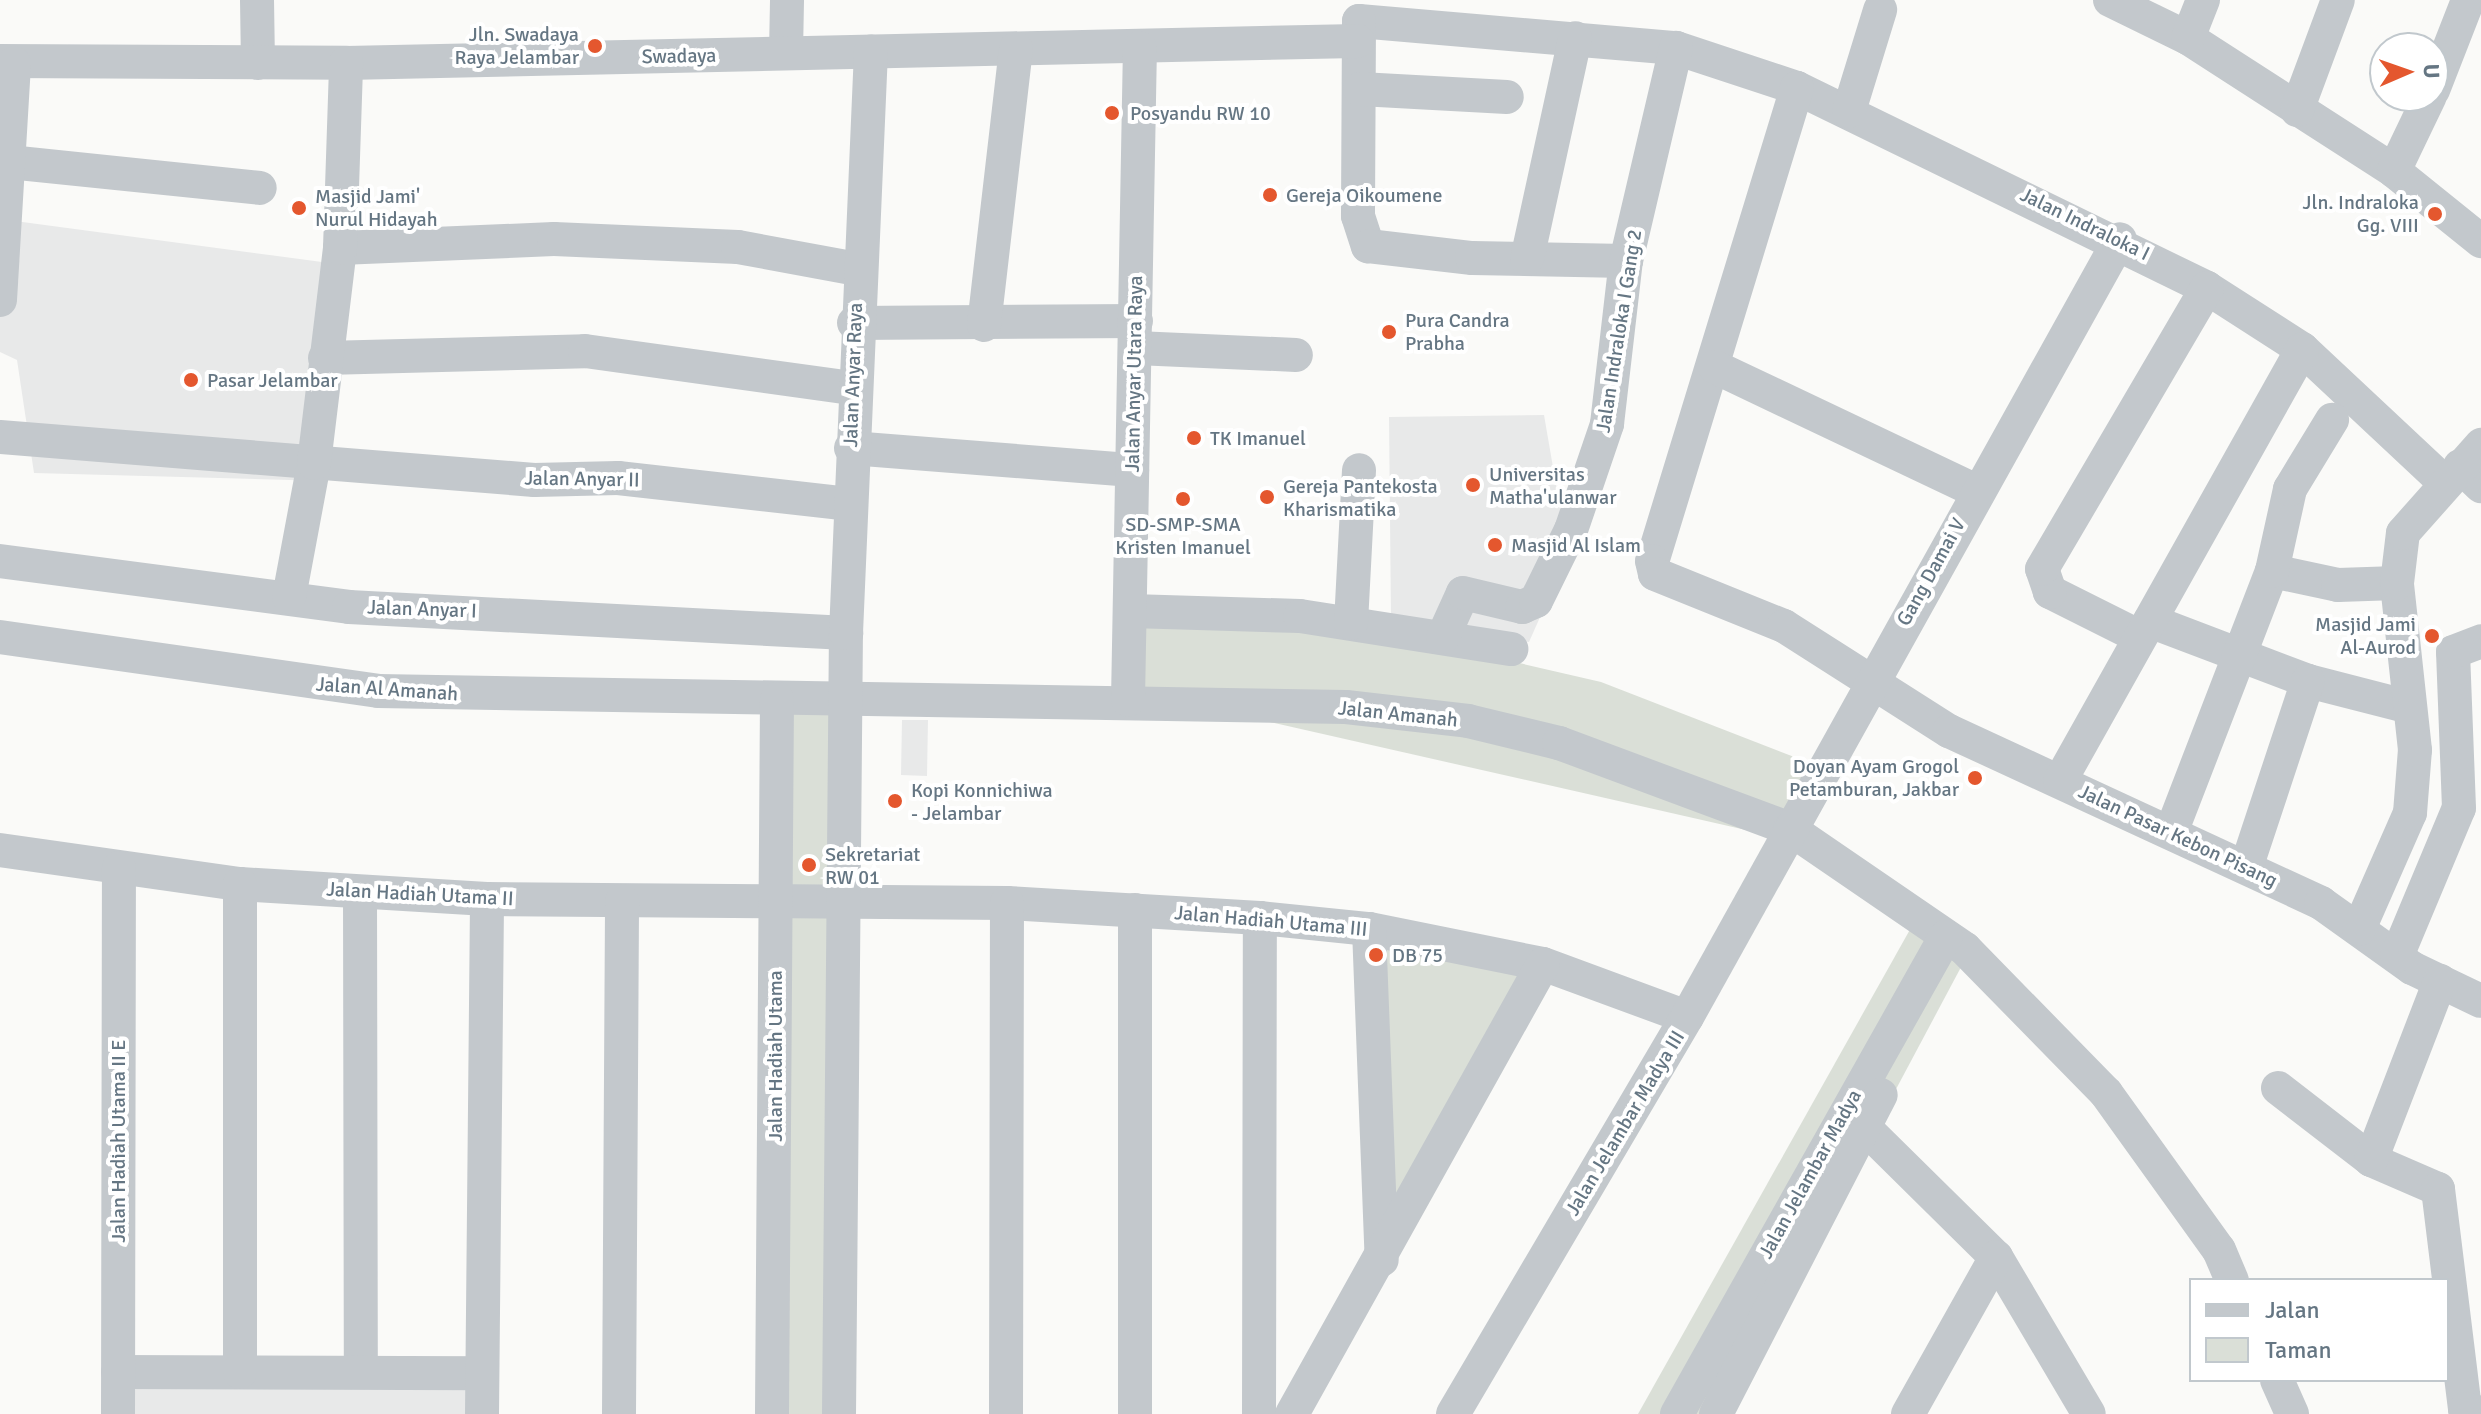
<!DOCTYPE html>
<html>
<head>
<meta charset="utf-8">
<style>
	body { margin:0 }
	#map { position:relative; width:2481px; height:1414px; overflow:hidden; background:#fafaf8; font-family:Signika,sans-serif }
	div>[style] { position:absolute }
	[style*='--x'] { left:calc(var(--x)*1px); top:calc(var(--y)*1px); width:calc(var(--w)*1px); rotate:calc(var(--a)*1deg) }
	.built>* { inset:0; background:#e8e9e9 }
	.green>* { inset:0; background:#dadfd7 }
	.minor>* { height:34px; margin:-17px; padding:0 17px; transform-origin:17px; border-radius:17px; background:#c3c8cc }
	.dots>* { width:22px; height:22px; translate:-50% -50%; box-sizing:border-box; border:4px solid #fff; border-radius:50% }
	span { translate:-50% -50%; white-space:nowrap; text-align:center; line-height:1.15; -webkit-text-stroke:8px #fff; paint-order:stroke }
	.poi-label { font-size:20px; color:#657683 }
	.right { translate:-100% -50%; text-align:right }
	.left { translate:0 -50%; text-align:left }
	.street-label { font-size:20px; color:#657683 }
	.legend { position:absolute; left:2189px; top:1278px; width:260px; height:104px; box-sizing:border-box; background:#fff; border:2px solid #c1c8cd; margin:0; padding:10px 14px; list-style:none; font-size:24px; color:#657683 }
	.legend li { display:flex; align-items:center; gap:16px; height:40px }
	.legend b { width:40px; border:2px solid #c1c8cd }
	.north { position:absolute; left:2369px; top:32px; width:80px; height:80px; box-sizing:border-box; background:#fff; border:2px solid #c1c8cd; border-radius:50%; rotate:88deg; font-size:22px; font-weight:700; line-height:32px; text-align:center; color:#657683 }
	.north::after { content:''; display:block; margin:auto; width:28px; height:36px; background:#e4572e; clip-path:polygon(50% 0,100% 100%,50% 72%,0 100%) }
</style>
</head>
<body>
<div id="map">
	<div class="built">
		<i style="clip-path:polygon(0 219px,337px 264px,325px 481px,34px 473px,17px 360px,0 352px)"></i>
		<i style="clip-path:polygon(1544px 415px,1568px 554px,1529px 642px,1391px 618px,1389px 417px)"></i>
		<i style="clip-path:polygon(902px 720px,928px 720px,927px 776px,901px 775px)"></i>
		<i style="clip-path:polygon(473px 1384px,473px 1414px,128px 1414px,128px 1385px)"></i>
	</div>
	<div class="green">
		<i style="clip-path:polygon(1144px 599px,1489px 656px,1601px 682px,1815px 765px,1768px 835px,1138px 692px)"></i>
		<i style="clip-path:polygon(840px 707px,838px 1414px,778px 1414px,783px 708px)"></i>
		<i style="clip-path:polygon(1912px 926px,1968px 954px,1723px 1414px,1638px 1414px)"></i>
		<i style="clip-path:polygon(1382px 941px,1527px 970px,1393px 1218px)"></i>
	</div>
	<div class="minor">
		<i style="--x:257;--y:0;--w:63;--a:89.1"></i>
		<i style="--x:2110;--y:0;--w:87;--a:26"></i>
		<i style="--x:2188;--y:38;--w:245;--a:32.8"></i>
		<i style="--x:2394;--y:171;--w:112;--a:38.8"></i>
		<i style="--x:1359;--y:21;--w:318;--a:4.9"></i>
		<i style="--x:1676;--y:48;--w:127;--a:18.3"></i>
		<i style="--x:1797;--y:88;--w:456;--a:26"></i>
		<i style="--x:2207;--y:288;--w:113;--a:32.7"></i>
		<i style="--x:2302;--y:349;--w:195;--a:43.1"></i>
		<i style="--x:1359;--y:21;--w:195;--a:90.3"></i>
		<i style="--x:1358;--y:216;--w:32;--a:72"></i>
		<i style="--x:1368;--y:246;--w:105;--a:6.6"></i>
		<i style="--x:1472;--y:258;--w:154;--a:1.1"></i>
		<i style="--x:2188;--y:38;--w:41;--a:-68.5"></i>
		<i style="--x:786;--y:53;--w:53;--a:-88.9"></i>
		<i style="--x:0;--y:61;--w:346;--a:0.3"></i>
		<i style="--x:346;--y:63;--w:1012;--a:-1.25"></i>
		<i style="--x:1797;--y:88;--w:495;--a:107"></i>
		<i style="--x:1652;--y:561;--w:13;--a:77"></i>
		<i style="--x:1655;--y:574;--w:139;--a:22"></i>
		<i style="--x:1784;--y:626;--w:196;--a:32.5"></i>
		<i style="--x:1949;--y:731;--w:410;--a:24.8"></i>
		<i style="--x:2321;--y:903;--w:112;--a:35.5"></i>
		<i style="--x:2412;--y:968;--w:76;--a:25.6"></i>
		<i style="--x:1360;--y:89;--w:147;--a:3.1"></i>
		<i style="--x:2433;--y:90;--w:97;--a:-68.7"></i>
		<i style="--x:2297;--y:110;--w:117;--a:-69.6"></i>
		<i style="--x:1849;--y:111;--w:106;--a:-72.9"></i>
		<i style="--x:9;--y:162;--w:252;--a:5.9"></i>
		<i style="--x:2394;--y:171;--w:83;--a:-64.4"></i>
		<i style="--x:340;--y:248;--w:214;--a:-2.4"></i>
		<i style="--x:554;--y:239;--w:184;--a:2.5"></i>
		<i style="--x:738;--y:247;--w:121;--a:10.5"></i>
		<i style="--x:1527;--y:259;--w:226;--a:-77.7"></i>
		<i style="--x:0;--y:300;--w:237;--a:-86.6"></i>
		<i style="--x:854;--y:323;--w:282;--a:-0.4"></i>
		<i style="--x:984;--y:325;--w:278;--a:-83.4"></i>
		<i style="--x:1136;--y:348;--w:160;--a:2.5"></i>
		<i style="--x:325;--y:358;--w:260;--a:-1.5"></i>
		<i style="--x:585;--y:351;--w:270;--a:7.9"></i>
		<i style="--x:1715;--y:367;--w:289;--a:25.4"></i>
		<i style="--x:0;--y:437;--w:536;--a:4.6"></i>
		<i style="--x:534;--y:480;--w:84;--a:-1.4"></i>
		<i style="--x:618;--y:478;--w:232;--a:6.4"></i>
		<i style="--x:851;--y:448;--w:282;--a:4.5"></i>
		<i style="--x:2460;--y:466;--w:29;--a:44"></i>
		<i style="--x:0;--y:561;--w:352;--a:7.5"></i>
		<i style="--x:349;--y:607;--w:498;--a:3"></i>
		<i style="--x:2272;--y:571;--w:67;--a:12"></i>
		<i style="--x:2338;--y:585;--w:59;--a:-1.9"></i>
		<i style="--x:289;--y:597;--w:136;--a:-79.4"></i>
		<i style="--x:314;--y:463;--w:217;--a:-83.1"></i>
		<i style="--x:340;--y:248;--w:185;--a:-88.1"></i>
		<i style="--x:1131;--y:611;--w:169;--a:1.7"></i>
		<i style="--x:1300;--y:616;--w:214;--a:8.9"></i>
		<i style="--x:2150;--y:621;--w:169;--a:20.8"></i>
		<i style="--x:2308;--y:681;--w:104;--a:14.4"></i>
		<i style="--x:1351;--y:623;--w:153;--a:-87"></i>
		<i style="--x:0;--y:637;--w:382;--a:8.1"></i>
		<i style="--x:378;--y:691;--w:968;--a:0.95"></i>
		<i style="--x:1346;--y:707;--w:123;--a:6.5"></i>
		<i style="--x:1468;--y:721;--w:94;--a:13.6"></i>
		<i style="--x:1559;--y:743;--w:246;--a:20.4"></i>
		<i style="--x:1790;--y:829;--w:212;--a:34.4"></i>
		<i style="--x:1965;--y:949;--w:202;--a:45.6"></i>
		<i style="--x:2106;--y:1093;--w:193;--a:54.3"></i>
		<i style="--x:2219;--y:1250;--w:33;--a:67"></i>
		<i style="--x:1443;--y:637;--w:48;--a:-65.6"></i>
		<i style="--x:1463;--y:593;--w:61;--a:13.3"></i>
		<i style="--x:1522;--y:607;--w:15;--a:-23"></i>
		<i style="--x:1536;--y:601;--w:79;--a:-63.8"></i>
		<i style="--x:1571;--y:530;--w:112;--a:-71.2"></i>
		<i style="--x:1607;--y:424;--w:164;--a:-83.4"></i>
		<i style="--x:1626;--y:261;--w:219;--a:-76.8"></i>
		<i style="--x:2140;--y:637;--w:101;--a:-153.4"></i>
		<i style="--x:2050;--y:592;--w:24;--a:-109"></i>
		<i style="--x:2042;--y:569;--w:326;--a:-59.6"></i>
		<i style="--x:1128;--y:700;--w:652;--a:-88.95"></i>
		<i style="--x:2060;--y:781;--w:495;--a:-60.7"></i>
		<i style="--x:2172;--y:830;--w:278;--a:-68.9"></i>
		<i style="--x:2272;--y:571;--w:84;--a:-77.6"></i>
		<i style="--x:2290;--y:489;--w:81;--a:-58.7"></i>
		<i style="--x:0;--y:850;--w:242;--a:8.1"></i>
		<i style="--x:240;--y:884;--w:247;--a:3.5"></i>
		<i style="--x:487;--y:899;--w:520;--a:0.44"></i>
		<i style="--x:1007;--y:903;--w:253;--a:3.4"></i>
		<i style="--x:1260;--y:918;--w:110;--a:5.8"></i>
		<i style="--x:1369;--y:929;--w:177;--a:11.4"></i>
		<i style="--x:1543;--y:964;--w:153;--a:20.2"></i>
		<i style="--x:2247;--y:865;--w:194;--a:-71.7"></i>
		<i style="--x:360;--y:892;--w:480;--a:89.9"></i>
		<i style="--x:1369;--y:929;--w:331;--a:87.8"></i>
		<i style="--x:2359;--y:929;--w:127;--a:-66.3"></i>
		<i style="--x:2410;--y:813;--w:63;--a:-85.5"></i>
		<i style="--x:2415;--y:750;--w:168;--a:-96.2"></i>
		<i style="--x:2397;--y:583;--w:50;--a:-83.2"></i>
		<i style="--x:2403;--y:533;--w:118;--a:-48.4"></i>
		<i style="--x:2397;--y:956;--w:160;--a:-67.3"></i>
		<i style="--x:2459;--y:808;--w:156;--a:-92.2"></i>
		<i style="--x:2453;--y:652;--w:30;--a:-21"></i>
		<i style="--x:2278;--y:1088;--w:118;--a:37.7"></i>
		<i style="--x:2371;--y:1160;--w:73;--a:23.4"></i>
		<i style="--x:2438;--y:1189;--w:222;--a:83"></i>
		<i style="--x:2465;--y:1409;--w:16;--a:14"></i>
		<i style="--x:1863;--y:1126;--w:187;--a:44.6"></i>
		<i style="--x:1996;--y:1257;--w:182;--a:59.4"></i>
		<i style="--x:2371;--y:1160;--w:192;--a:-68.9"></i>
		<i style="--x:118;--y:1372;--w:363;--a:0.2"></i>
		<i style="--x:240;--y:1372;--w:488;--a:-90"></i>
		<i style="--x:2277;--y:1380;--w:37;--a:66"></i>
		<i style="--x:118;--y:1414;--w:546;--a:-89.9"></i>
		<i style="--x:482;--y:1414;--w:515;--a:-89.44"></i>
		<i style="--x:619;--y:1414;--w:513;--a:-89.66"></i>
		<i style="--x:772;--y:1414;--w:715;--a:-89.6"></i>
		<i style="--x:839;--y:1414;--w:781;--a:-89.49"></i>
		<i style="--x:846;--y:633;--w:582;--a:-87.54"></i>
		<i style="--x:1006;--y:1414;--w:511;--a:-89.89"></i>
		<i style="--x:1135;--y:1414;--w:504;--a:-90"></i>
		<i style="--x:1259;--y:1414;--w:496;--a:-89.9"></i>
		<i style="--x:1292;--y:1414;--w:515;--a:-60.85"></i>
		<i style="--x:1453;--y:1414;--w:461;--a:-59.5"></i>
		<i style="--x:1687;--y:1017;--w:890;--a:-60.9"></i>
		<i style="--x:1677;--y:1414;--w:548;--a:-60.63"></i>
		<i style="--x:1716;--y:1414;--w:359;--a:-62.7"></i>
		<i style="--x:1908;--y:1414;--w:180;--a:-60.7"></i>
	</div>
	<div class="dots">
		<i style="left:595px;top:46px;background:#e4572e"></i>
		<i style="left:1112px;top:113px;background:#e4572e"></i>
		<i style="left:1270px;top:195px;background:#e4572e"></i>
		<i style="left:299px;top:208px;background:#e4572e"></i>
		<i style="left:2435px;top:214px;background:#e4572e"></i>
		<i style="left:1389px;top:332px;background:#e4572e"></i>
		<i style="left:191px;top:380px;background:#e4572e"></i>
		<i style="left:1194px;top:438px;background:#e4572e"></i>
		<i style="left:1473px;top:485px;background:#e4572e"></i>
		<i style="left:1267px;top:497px;background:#e4572e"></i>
		<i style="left:1183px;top:499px;background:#e4572e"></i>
		<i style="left:1495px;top:545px;background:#e4572e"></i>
		<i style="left:2432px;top:636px;background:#e4572e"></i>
		<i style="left:1975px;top:778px;background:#e4572e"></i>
		<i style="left:895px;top:801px;background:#e4572e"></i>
		<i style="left:809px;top:865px;background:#e4572e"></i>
		<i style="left:1376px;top:955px;background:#e4572e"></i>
	</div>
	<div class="poi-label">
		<span class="right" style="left:579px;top:46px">Jln. Swadaya<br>Raya Jelambar</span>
		<span class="left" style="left:1130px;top:113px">Posyandu RW 10</span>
		<span class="left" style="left:1286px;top:195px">Gereja Oikoumene</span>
		<span class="left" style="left:315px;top:208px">Masjid Jami'<br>Nurul Hidayah</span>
		<span class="right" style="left:2419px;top:214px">Jln. Indraloka<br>Gg. VIII</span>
		<span class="left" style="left:1405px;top:332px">Pura Candra<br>Prabha</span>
		<span class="left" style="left:207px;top:380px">Pasar Jelambar</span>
		<span class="left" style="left:1210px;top:438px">TK Imanuel</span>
		<span class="left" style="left:1489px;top:486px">Universitas<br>Matha'ulanwar</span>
		<span class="left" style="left:1283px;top:498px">Gereja Pantekosta<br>Kharismatika</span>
		<span style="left:1183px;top:536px">SD-SMP-SMA<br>Kristen Imanuel</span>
		<span class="left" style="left:1511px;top:545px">Masjid Al Islam</span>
		<span class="right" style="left:2416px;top:636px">Masjid Jami<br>Al-Aurod</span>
		<span class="right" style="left:1959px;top:778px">Doyan Ayam Grogol<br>Petamburan, Jakbar</span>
		<span class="left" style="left:911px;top:802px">Kopi Konnichiwa<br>- Jelambar</span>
		<span class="left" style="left:825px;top:866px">Sekretariat<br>RW 01</span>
		<span class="left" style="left:1392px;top:955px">DB 75</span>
	</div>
	<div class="street-label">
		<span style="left:679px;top:56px;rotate:-1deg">Swadaya</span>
		<span style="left:2085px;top:224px;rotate:26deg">Jalan Indraloka I</span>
		<span style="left:1619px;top:331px;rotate:-81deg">Jalan Indraloka I Gang 2</span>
		<span style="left:1134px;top:374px;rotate:-89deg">Jalan Anyar Utara Raya</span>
		<span style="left:853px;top:375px;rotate:-88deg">Jalan Anyar Raya</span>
		<span style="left:582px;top:479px;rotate:1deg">Jalan Anyar II</span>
		<span style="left:1931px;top:572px;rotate:-61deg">Gang Damai V</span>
		<span style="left:422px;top:609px;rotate:2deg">Jalan Anyar I</span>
		<span style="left:387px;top:689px;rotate:4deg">Jalan Al Amanah</span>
		<span style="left:1398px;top:714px;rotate:6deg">Jalan Amanah</span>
		<span style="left:2178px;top:836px;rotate:25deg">Jalan Pasar Kebon Pisang</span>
		<span style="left:420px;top:894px;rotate:3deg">Jalan Hadiah Utama II</span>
		<span style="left:1271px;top:921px;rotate:5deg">Jalan Hadiah Utama III</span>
		<span style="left:775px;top:1056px;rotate:-90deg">Jalan Hadiah Utama</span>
		<span style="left:1625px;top:1123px;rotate:-59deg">Jalan Jelambar Madya III</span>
		<span style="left:118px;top:1141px;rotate:-90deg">Jalan Hadiah Utama II E</span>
		<span style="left:1810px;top:1174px;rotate:-61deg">Jalan Jelambar Madya</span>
	</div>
	<ul class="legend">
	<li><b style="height:10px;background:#c3c8cc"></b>Jalan</li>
	<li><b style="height:22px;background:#dadfd7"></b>Taman</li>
	</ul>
	<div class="north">U</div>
</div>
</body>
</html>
